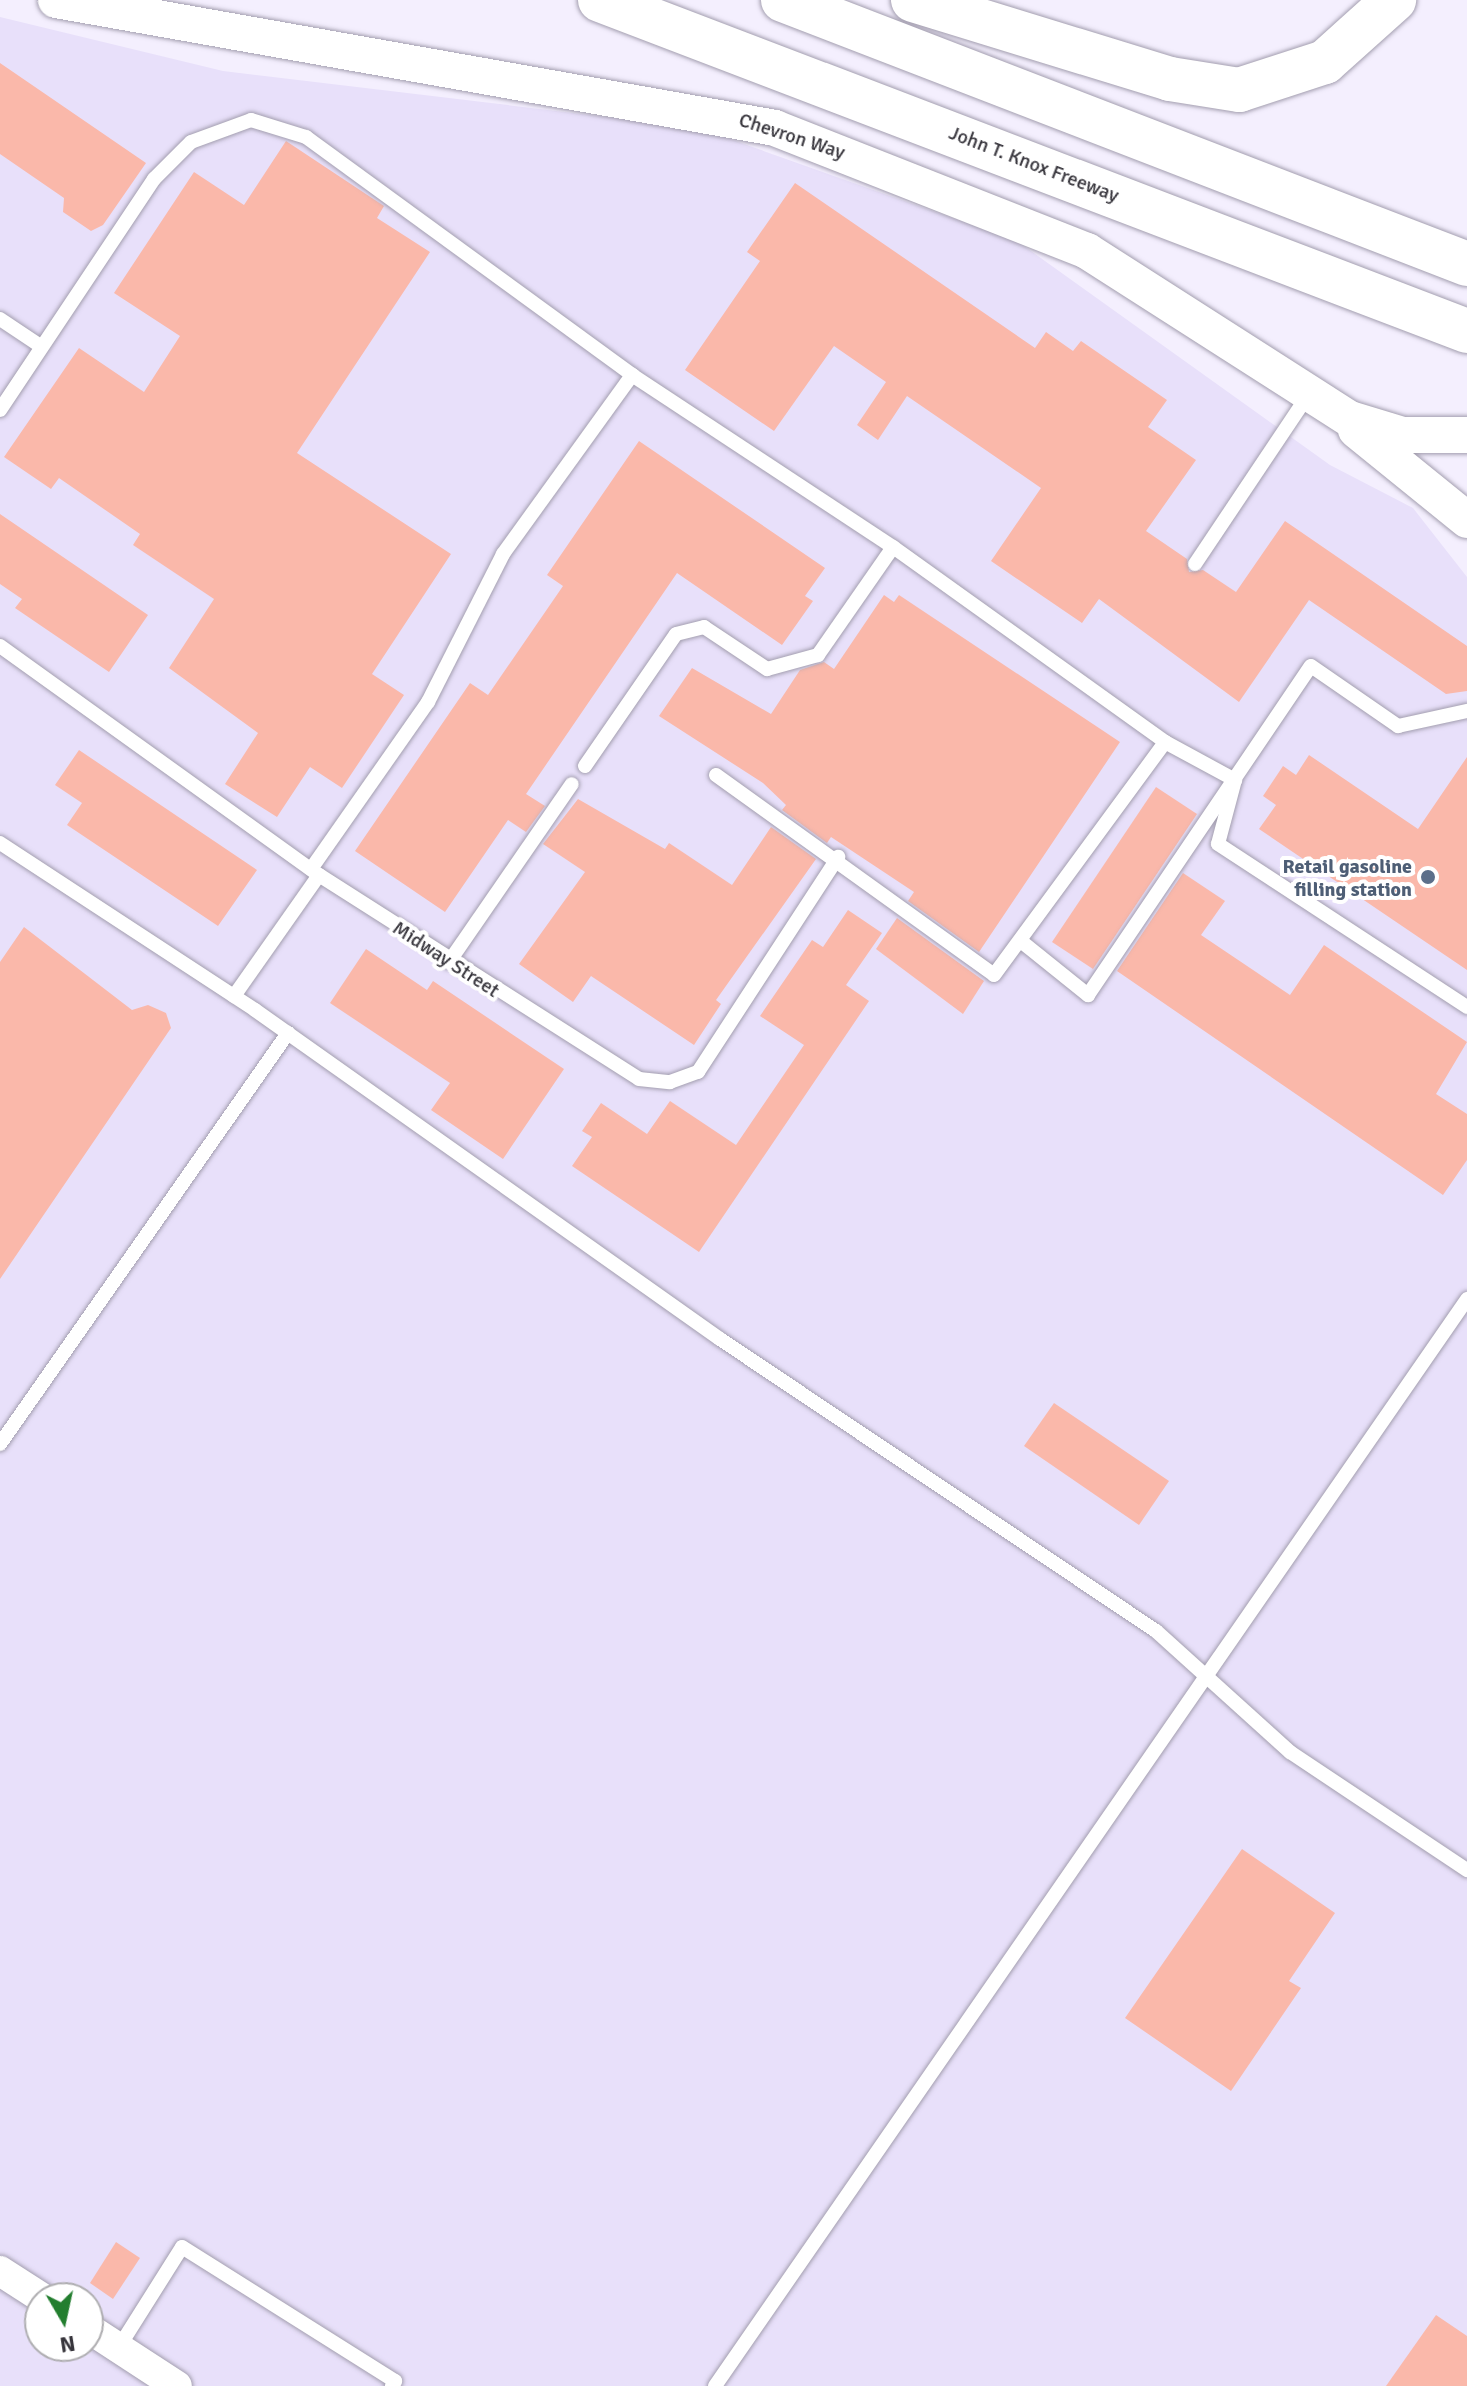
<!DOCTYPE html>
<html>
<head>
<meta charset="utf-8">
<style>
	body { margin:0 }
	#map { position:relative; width:1467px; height:2386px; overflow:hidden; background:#f4effe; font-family:Signika,sans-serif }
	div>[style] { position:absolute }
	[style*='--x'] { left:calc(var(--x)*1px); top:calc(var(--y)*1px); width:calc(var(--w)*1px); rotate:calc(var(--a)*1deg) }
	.built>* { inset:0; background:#e8e0fa }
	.building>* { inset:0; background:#fab8aa }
	.roads { filter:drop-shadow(0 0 2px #a39eaf) drop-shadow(0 0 2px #a39eaf) }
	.service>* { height:14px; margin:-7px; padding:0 7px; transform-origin:7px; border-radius:7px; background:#fff }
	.minor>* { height:30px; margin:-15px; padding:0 15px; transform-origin:15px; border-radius:15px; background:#fff }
	.tertiary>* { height:36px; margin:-18px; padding:0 18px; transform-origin:18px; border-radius:18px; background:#fff }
	.motorway>* { height:44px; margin:-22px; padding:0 22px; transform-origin:22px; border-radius:22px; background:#fff }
	.dots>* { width:22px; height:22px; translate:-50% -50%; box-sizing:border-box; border:4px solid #fff; border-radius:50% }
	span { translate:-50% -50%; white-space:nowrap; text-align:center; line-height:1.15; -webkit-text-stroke:8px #fff; paint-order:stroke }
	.street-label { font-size:20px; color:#37353c }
	.service-label { font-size:20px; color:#4e5e75; font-weight:700 }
	.right { translate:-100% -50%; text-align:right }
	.north { position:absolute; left:24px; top:2282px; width:80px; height:80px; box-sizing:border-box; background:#fff; border:2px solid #afaeb1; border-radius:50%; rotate:171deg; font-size:22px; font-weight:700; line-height:32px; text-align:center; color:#37353c }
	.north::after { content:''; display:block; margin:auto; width:28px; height:36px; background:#237e2f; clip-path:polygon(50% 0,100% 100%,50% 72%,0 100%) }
</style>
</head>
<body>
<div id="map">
	<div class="built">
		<i style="clip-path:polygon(evenodd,0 17px,223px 71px,699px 128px,1017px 241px,1330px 465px,1413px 508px,1467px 577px,1467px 2386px,0 2386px,0 17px,40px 2298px,88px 2298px,88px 2346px,40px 2346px,40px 2298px)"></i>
	</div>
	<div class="building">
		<i style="clip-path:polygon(0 63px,146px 163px,103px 225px,91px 231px,63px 212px,64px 198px,0 154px)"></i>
		<i style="clip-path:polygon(286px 141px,384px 206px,377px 218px,430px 252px,297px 453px,451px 554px,372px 674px,404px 695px,342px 788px,310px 767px,277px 817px,225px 784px,258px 733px,169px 668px,214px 599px,133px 545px,140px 534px,59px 478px,51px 489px,4px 457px,79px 348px,144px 392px,180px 336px,114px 293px,194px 172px,244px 205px)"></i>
		<i style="clip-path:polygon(795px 183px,1035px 348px,1046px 332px,1073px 351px,1081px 341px,1167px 400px,1148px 427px,1196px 460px,1146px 531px,1187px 559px,1189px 572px,1203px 570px,1236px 592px,1285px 521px,1467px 646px,1467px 691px,1446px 694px,1309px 600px,1239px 702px,1099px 599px,1082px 623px,991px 561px,1041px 488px,907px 396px,878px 440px,857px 425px,886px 382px,834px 346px,774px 431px,685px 370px,760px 261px,747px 252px)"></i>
		<i style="clip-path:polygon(639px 441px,825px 568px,805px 596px,813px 601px,782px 645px,677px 573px,526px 794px,545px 806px,526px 832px,508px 820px,445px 912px,355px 851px,470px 683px,488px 695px,563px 586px,547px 575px)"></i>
		<i style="clip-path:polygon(0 514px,148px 615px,109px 672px,15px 608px,22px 599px,0 584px)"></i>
		<i style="clip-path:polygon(884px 595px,894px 602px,899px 595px,1120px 742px,979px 952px,908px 901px,914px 892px,831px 837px,827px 843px,782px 810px,786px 805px,763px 783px,659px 716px,692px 668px,771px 714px,800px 670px,824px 662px,834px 669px)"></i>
		<i style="clip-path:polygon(79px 750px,257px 870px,218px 926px,67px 825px,82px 803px,55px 785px)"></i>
		<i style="clip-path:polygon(1309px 755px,1418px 829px,1467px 757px,1467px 970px,1259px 829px,1276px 805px,1263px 796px,1283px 766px,1296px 775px)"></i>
		<i style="clip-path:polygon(1156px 787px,1197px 814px,1093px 969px,1052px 942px)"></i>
		<i style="clip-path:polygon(578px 799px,665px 849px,669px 843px,732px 885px,771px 827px,816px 859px,716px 1000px,721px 1004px,694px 1045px,591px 976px,573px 1002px,519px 964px,585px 872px,543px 844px)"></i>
		<i style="clip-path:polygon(1183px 873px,1225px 901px,1201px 935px,1290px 995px,1324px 945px,1467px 1042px,1436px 1094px,1467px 1114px,1467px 1160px,1443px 1195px,1117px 971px)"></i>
		<i style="clip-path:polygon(848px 910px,882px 933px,846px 985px,869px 1001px,699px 1252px,572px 1166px,592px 1137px,582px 1131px,601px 1103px,647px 1134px,670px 1101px,736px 1145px,804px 1045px,760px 1016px,812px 940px,823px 947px)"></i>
		<i style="clip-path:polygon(897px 918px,984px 981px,963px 1014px,876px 949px)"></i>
		<i style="clip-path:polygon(24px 927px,132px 1010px,148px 1005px,166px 1013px,171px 1028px,0 1279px,0 962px)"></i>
		<i style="clip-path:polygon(366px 949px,427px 990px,433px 981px,564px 1069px,503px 1159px,431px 1110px,450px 1083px,330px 1003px)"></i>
		<i style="clip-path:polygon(1054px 1403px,1169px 1481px,1139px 1525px,1024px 1446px)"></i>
		<i style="clip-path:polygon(1242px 1849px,1335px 1913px,1289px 1981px,1301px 1988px,1231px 2091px,1125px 2018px)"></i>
		<i style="clip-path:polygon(116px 2242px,140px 2258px,113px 2299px,90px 2283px)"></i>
		<i style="clip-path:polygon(1436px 2315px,1467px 2336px,1467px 2386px,1386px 2386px)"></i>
	</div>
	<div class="roads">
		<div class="service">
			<i style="--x:0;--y:319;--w:50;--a:33.7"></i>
			<i style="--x:0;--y:410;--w:278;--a:-56.3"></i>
			<i style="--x:154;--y:179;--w:52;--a:-45"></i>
			<i style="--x:191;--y:142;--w:64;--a:-20.1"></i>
			<i style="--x:251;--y:120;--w:58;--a:17.2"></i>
			<i style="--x:306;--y:137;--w:404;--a:36.1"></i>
			<i style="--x:632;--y:375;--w:313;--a:33.4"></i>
			<i style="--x:893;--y:547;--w:335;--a:35.6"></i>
			<i style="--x:1165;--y:742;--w:80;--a:28.5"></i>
			<i style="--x:1235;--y:780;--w:66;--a:104.9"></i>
			<i style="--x:1218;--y:844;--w:298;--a:33.2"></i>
			<i style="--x:1195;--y:564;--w:203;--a:-56.2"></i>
			<i style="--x:0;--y:646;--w:393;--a:35.7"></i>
			<i style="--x:319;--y:875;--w:379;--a:32.5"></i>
			<i style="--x:639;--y:1079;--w:31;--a:6"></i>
			<i style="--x:670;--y:1082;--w:30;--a:-20"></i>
			<i style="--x:698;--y:1072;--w:257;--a:-56.9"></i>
			<i style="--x:585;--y:766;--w:160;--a:-55.4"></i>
			<i style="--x:676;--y:634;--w:29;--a:-14"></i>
			<i style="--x:704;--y:627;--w:76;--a:33.7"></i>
			<i style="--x:767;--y:669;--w:53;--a:-15.4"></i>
			<i style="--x:818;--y:655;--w:131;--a:-55.2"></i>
			<i style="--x:716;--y:775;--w:342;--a:35.7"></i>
			<i style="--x:994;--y:975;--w:289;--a:-53.7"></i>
			<i style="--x:0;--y:843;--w:305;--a:33.2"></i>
			<i style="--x:255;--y:1010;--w:570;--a:35.28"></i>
			<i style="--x:720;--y:1339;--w:525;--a:33.81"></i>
			<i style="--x:1156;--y:1631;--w:181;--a:42.1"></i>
			<i style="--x:1290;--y:1752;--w:213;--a:33.7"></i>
			<i style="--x:311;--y:869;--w:204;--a:-55"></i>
			<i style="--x:428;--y:702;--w:166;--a:-63.1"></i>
			<i style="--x:503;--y:554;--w:221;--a:-54.2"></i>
			<i style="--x:1022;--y:942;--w:85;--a:38.8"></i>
			<i style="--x:1088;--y:995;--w:397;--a:-55.9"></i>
			<i style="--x:1311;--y:666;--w:106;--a:34.6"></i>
			<i style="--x:1398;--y:726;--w:71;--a:-12.3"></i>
			<i style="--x:449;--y:962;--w:216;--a:-55.4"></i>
			<i style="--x:234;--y:996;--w:148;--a:-54.9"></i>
			<i style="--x:0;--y:1444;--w:502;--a:-54.98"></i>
			<i style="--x:119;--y:2347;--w:118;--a:-57.8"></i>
			<i style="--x:182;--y:2247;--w:252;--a:32.2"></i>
			<i style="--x:395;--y:2381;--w:6;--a:121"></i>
			<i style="--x:715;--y:2386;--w:1322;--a:-55.32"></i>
		</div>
		<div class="minor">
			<i style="--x:0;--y:2271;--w:50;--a:32.7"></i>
			<i style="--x:88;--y:2328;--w:106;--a:33.1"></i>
		</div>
		<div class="tertiary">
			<i style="--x:56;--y:0;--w:730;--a:10.09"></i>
			<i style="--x:775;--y:128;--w:335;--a:21.5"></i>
			<i style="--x:1087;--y:251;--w:312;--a:32.6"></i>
			<i style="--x:1350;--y:419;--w:55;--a:16.8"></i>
			<i style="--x:1403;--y:435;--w:64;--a:0"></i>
			<i style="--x:1356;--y:430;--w:143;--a:39"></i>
		</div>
		<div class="motorway">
			<i style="--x:600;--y:0;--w:928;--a:20.9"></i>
			<i style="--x:783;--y:0;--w:733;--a:21.1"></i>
			<i style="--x:913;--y:0;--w:269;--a:17.1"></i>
			<i style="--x:1170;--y:79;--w:70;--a:9.1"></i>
			<i style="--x:1239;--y:90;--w:90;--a:-18"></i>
			<i style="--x:1325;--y:62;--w:93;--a:-41.9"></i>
		</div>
	</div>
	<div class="dots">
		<i style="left:1428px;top:877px;background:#5c6f8a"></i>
	</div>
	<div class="street-label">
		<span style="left:792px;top:136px;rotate:18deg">Chevron Way</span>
		<span style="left:1034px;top:164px;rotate:21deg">John T. Knox Freeway</span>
		<span style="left:446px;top:959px;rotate:33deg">Midway Street</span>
	</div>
	<div class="service-label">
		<span class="right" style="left:1412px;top:878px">Retail gasoline<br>filling station</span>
	</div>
	<div class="north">N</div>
</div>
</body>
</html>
